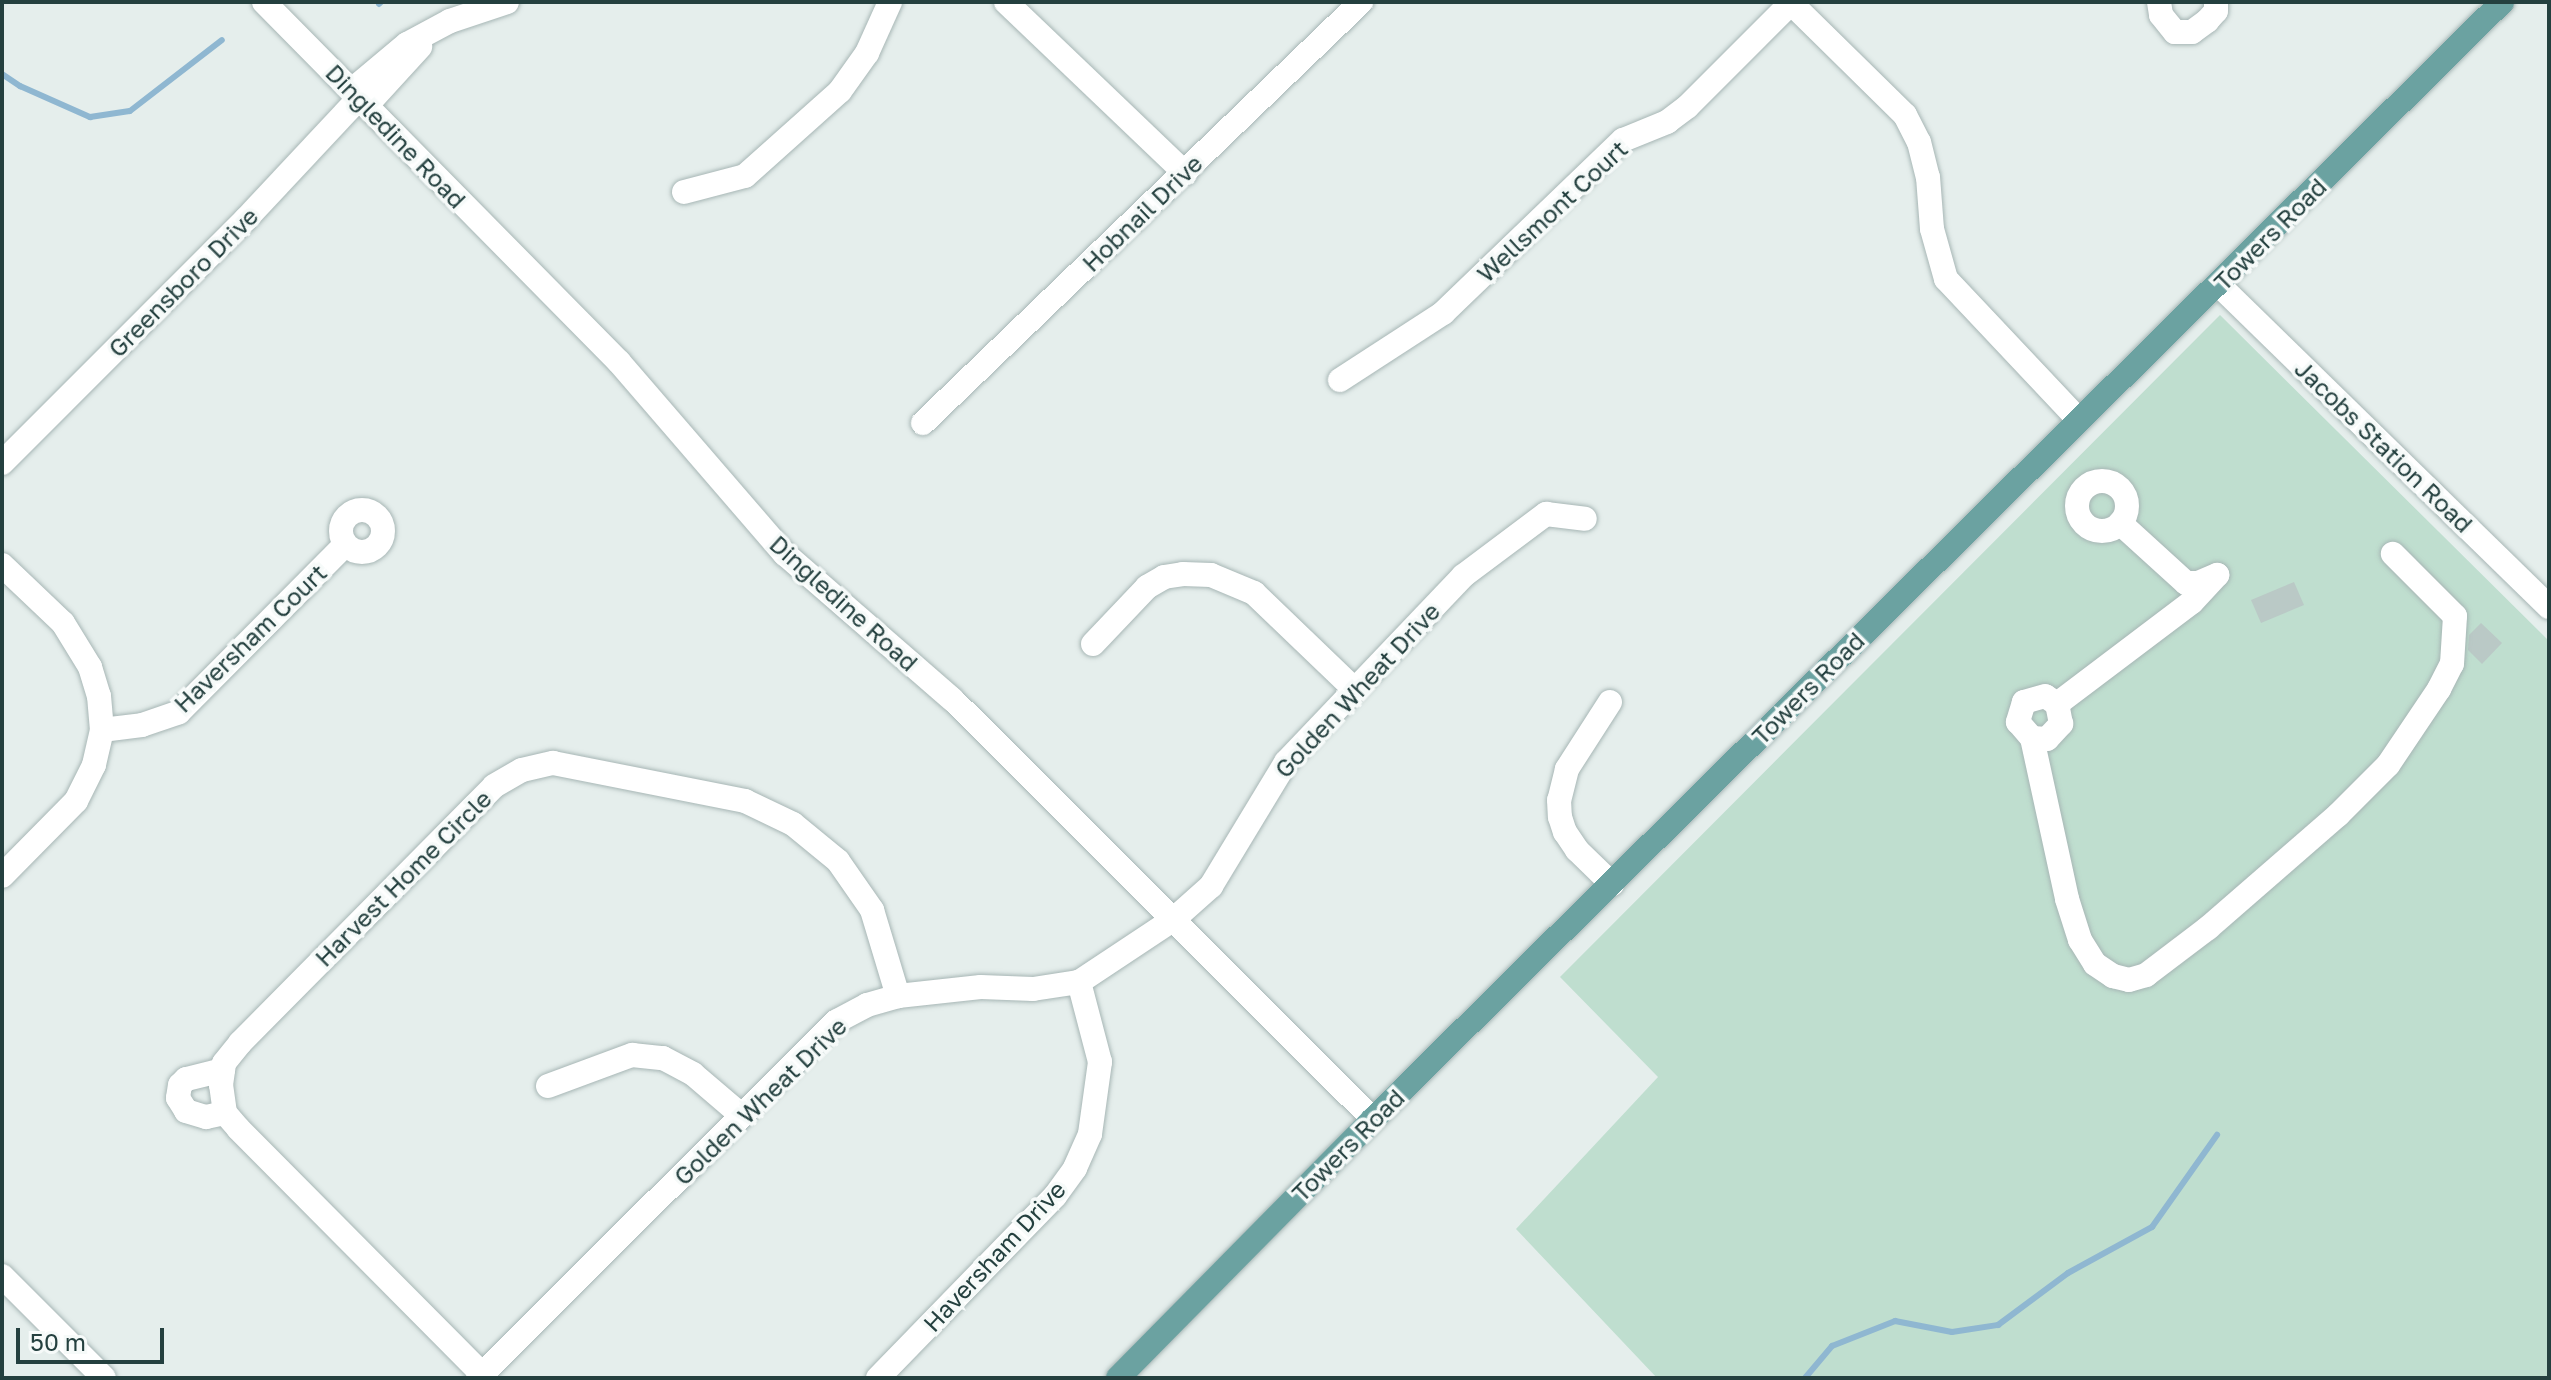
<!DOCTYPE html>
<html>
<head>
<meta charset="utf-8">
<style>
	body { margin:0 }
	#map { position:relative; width:2551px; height:1380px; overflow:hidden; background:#e5eeec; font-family:"Golos Text",sans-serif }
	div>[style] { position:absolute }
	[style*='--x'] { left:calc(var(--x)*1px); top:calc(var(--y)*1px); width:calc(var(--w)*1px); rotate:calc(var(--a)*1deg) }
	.green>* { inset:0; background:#bfdecf }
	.stream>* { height:6px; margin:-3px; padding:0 3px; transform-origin:3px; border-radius:3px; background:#8fb7d1 }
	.building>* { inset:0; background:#bac9c6 }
	.roads { filter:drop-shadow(0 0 2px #a7b6b5) drop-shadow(0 0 2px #a7b6b5) }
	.minor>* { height:24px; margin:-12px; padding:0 12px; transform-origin:12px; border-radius:12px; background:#fff }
	.minor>.ring { margin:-12px; padding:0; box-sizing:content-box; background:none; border:24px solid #fff; border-radius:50% }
	.major>* { height:24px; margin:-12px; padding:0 12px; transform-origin:12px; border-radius:12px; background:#6ba2a1 }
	span { translate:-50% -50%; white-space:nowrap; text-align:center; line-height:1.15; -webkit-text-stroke:7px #f6faf9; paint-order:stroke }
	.street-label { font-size:24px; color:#24403f }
	.frame { position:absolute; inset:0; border:4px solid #24403f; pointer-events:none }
	.scale { position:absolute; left:16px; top:1328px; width:148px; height:36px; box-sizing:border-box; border:4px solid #24403f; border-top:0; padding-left:10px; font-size:24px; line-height:28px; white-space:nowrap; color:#24403f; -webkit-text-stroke:6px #f6faf9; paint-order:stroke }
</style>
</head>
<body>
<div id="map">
	<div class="green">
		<i style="clip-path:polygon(2220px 315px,2549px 641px,2549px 1378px,1657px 1378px,1516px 1229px,1658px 1077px,1560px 977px)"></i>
	</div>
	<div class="stream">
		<i style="--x:379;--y:4;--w:3;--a:-45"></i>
		<i style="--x:2;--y:74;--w:22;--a:34"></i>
		<i style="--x:20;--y:86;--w:77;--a:23.9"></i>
		<i style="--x:90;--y:117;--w:40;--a:-8.5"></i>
		<i style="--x:130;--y:111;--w:116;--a:-37.7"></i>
		<i style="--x:1805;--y:1378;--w:42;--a:-49.8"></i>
		<i style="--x:1832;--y:1346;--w:68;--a:-21.6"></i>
		<i style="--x:1895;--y:1321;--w:58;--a:10.9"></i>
		<i style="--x:1952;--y:1332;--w:47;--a:-8.7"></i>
		<i style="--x:1998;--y:1325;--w:87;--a:-36.6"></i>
		<i style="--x:2068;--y:1273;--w:96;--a:-28.7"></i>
		<i style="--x:2152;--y:1227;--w:113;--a:-54.8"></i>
	</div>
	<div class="building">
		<i style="clip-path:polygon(2294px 582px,2304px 605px,2261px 623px,2251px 600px)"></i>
		<i style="clip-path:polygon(2481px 623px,2502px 643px,2482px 664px,2468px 650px,2469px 635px)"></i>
	</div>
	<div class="roads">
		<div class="minor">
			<i style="--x:264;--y:2;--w:506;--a:45.4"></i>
			<i style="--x:619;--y:362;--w:254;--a:49.2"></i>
			<i style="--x:785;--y:554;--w:221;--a:41"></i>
			<i style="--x:952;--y:699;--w:595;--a:44.93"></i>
			<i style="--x:1006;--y:2;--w:248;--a:43.7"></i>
			<i style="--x:1790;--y:2;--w:161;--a:44.5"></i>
			<i style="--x:1905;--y:115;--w:30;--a:63"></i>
			<i style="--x:1919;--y:142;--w:36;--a:76"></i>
			<i style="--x:1928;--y:177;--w:52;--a:85.6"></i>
			<i style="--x:1932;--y:229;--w:52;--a:74.4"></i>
			<i style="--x:1946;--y:279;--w:192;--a:46.7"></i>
			<i style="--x:2159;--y:2;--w:13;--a:81"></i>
			<i style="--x:2161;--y:15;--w:22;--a:51"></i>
			<i style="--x:2175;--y:32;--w:17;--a:0"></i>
			<i style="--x:2192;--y:32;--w:19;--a:-36"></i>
			<i style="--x:2207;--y:21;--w:13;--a:-48"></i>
			<i style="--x:2216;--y:11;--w:9;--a:-90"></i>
			<i style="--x:352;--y:90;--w:72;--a:-39.9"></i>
			<i style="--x:407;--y:44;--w:49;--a:-28.1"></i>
			<i style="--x:450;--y:21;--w:60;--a:-18.4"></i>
			<i style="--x:367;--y:105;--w:79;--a:-47.6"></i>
			<i style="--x:684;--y:192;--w:63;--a:-14.7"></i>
			<i style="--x:745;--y:176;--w:127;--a:-41.8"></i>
			<i style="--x:840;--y:91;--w:47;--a:-54.6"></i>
			<i style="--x:867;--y:53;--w:56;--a:-65.7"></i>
			<i style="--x:2219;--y:285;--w:461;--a:44.3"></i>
			<i style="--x:1340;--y:380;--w:123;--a:-33"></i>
			<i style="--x:1443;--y:313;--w:250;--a:-43.9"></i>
			<i style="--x:1623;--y:140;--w:48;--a:-22.2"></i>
			<i style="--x:1667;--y:122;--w:26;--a:-37"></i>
			<i style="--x:1688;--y:106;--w:146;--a:-45"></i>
			<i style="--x:923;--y:423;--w:608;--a:-43.87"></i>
			<i style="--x:2;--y:463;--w:345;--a:-45"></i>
			<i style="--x:246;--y:219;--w:167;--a:-46.9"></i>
			<i class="ring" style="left:2077px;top:481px;width:26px;height:26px"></i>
			<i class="ring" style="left:341px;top:510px;width:18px;height:18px"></i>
			<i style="--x:2120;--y:523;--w:89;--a:42.3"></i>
			<i style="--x:2186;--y:583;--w:12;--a:0"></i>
			<i style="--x:2198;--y:583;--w:21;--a:-23"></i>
			<i style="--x:2;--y:565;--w:84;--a:43.6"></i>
			<i style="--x:63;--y:623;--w:52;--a:58.5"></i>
			<i style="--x:90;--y:667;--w:30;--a:73"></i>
			<i style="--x:99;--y:696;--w:34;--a:85"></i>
			<i style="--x:102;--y:730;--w:36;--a:103"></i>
			<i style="--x:94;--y:765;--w:40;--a:116.6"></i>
			<i style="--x:76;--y:801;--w:105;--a:134.6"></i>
			<i style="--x:1093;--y:644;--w:79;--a:-46.5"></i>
			<i style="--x:1147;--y:587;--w:20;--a:-30"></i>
			<i style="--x:1164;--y:577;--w:19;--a:-9"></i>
			<i style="--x:1183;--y:574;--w:28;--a:2"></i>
			<i style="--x:1211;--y:575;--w:47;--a:22.7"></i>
			<i style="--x:1254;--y:593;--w:137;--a:43.8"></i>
			<i style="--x:1610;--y:702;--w:80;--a:122.7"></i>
			<i style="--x:1567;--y:769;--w:32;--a:104"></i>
			<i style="--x:1559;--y:800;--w:17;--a:87"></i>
			<i style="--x:1560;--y:817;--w:16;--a:72"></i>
			<i style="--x:1565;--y:832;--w:22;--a:56"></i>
			<i style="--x:1577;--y:850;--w:49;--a:44.2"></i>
			<i style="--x:2057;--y:704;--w:169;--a:-37.1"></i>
			<i style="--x:2192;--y:602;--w:37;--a:-47"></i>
			<i style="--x:102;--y:730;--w:40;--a:-7.1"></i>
			<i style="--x:142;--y:725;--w:39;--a:-19"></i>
			<i style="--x:179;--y:712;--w:235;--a:-45.2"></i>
			<i style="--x:2032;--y:738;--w:15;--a:4"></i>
			<i style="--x:2047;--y:739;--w:21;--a:-47"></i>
			<i style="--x:2061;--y:724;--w:20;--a:-101"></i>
			<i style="--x:2057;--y:704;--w:14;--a:-146"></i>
			<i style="--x:2045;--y:696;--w:22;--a:164"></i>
			<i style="--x:2024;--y:702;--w:21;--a:107"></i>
			<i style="--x:2018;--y:722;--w:21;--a:49"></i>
			<i style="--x:2032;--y:738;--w:165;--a:77.7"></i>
			<i style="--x:2067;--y:899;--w:43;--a:72.4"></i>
			<i style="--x:2080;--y:940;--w:28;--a:58"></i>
			<i style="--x:2095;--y:964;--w:22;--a:34"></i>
			<i style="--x:2113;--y:976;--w:16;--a:14"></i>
			<i style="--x:2129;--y:980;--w:18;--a:-16"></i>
			<i style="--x:2146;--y:975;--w:78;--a:-37.2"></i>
			<i style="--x:2208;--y:928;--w:172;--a:-41"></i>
			<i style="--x:2338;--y:815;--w:71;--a:-45"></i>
			<i style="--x:2388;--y:765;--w:92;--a:-56.1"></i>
			<i style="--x:2439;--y:689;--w:28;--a:-63"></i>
			<i style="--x:2452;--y:664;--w:48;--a:-86.4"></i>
			<i style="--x:2455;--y:616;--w:88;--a:-135"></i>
			<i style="--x:223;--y:1070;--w:38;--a:166"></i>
			<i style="--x:186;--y:1079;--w:8;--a:135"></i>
			<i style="--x:180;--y:1085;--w:13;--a:99"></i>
			<i style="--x:178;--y:1098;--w:15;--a:58"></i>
			<i style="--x:186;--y:1111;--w:21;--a:17"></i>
			<i style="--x:206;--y:1117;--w:19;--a:-12"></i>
			<i style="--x:548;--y:1086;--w:90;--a:-20.3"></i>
			<i style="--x:632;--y:1055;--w:31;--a:6"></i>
			<i style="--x:663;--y:1058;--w:34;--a:28"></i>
			<i style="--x:693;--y:1074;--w:63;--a:40.5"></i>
			<i style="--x:2;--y:1276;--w:144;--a:45"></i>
			<i style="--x:482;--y:1374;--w:346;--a:-134.8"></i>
			<i style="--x:238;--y:1128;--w:20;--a:-131"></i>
			<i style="--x:225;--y:1113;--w:28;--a:-98"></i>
			<i style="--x:221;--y:1085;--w:22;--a:-82"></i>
			<i style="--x:224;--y:1063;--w:26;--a:-51"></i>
			<i style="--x:240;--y:1043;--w:361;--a:-45.3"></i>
			<i style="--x:494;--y:786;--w:32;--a:-30"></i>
			<i style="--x:522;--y:770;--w:32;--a:-13"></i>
			<i style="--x:553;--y:763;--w:196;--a:11.2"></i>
			<i style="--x:745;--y:801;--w:53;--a:25.6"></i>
			<i style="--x:793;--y:824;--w:58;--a:39.4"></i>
			<i style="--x:838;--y:861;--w:60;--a:55.2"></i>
			<i style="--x:872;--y:910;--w:90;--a:73.2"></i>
			<i style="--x:478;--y:1378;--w:506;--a:-44.84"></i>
			<i style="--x:837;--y:1021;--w:34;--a:-28"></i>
			<i style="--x:867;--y:1005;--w:32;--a:-16"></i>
			<i style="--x:898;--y:996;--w:83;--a:-6.2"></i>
			<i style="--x:981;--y:987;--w:52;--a:2.2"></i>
			<i style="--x:1033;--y:989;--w:47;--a:-8.7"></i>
			<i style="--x:1079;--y:982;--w:114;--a:-33.6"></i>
			<i style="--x:1174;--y:919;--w:50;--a:-41.7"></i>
			<i style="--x:1211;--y:886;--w:145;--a:-58.8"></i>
			<i style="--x:1286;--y:762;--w:257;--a:-46.4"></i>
			<i style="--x:1463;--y:576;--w:104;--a:-36.8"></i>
			<i style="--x:1546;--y:514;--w:39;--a:7"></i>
			<i style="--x:878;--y:1378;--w:254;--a:-45.8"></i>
			<i style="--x:1055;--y:1196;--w:34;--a:-54"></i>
			<i style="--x:1075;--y:1168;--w:37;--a:-66"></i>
			<i style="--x:1090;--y:1134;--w:73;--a:-82.1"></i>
			<i style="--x:1100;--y:1062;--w:83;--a:-104.7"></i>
		</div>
		<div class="major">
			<i style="--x:1118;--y:1378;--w:363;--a:-45.4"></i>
			<i style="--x:1373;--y:1119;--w:1588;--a:-44.69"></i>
		</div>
	</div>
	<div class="street-label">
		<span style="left:396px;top:136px;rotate:46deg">Dingledine Road</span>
		<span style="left:1552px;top:211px;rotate:-43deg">Wellsmont Court</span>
		<span style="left:1142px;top:213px;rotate:-44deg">Hobnail Drive</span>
		<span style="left:2270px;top:234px;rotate:-45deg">Towers Road</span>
		<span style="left:183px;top:282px;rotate:-45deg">Greensboro Drive</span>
		<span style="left:2384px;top:446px;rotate:44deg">Jacobs Station Road</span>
		<span style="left:844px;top:603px;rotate:42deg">Dingledine Road</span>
		<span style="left:250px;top:638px;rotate:-44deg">Haversham Court</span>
		<span style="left:1808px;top:688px;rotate:-45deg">Towers Road</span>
		<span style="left:1357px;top:690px;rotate:-47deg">Golden Wheat Drive</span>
		<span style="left:403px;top:878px;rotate:-45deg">Harvest Home Circle</span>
		<span style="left:760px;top:1101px;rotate:-44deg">Golden Wheat Drive</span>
		<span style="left:1348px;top:1145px;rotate:-45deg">Towers Road</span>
		<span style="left:994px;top:1256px;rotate:-47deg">Haversham Drive</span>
	</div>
	<div class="frame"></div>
	<div class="scale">50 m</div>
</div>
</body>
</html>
